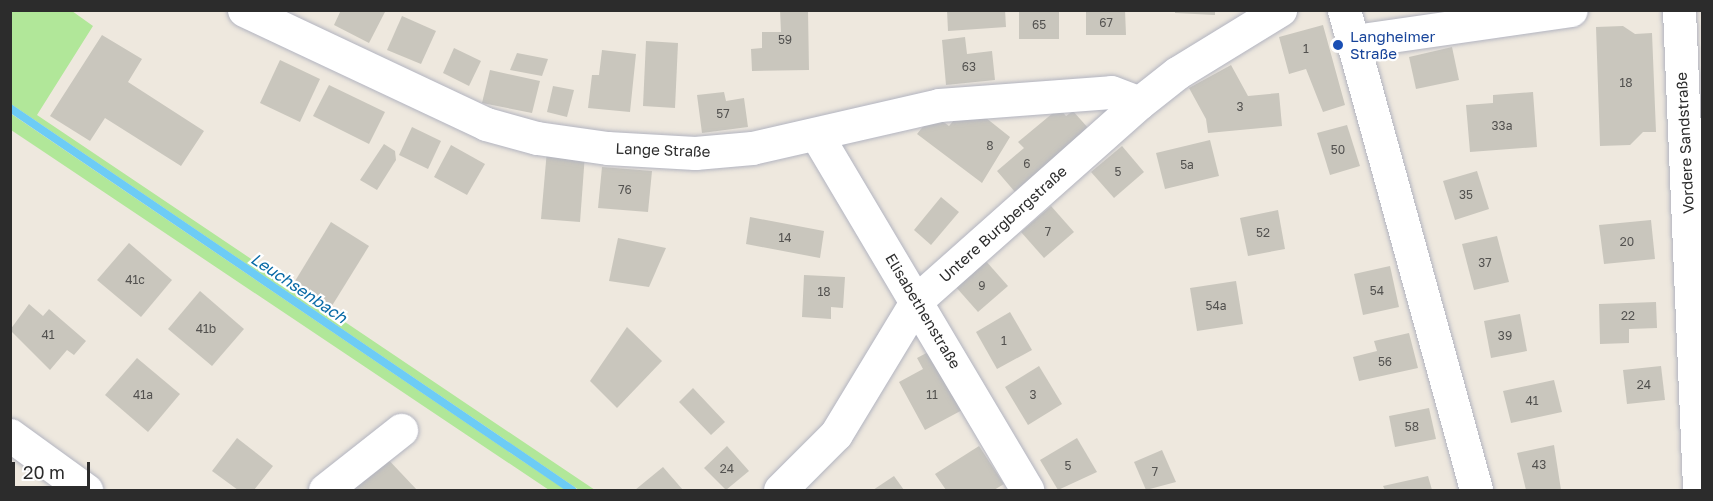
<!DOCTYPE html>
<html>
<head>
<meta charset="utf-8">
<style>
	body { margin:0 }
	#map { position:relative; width:1713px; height:501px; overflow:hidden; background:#eee8de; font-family:"Golos Text",sans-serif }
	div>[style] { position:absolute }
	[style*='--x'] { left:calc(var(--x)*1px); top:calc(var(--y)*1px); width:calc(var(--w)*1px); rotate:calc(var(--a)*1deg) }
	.green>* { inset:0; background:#b1e799 }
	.stream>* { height:8px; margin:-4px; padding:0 4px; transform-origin:4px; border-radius:4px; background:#6dccf5 }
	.building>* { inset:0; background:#c9c6bd }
	.roads { filter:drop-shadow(0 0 2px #b2b4c0) drop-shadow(0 0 2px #b2b4c0) }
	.minor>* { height:33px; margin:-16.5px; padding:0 16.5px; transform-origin:16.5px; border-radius:16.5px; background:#fff }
	.dots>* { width:16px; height:16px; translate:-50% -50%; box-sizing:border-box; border:3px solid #fff; border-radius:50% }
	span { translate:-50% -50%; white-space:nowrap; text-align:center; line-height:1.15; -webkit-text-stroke:4.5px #fff; paint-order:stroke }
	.number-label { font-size:12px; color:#535250 }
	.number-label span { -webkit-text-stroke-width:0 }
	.transit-label { font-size:15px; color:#164399 }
	.left { translate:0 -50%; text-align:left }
	.street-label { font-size:15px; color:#2c2c2c }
	.water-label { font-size:16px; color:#0769a6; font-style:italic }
	.frame { position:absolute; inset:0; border:12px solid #2c2c2c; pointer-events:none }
	.scale { position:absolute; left:12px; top:462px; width:78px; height:27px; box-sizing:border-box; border:3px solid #2c2c2c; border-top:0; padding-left:8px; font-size:18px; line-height:21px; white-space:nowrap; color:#2c2c2c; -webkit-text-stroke:4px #fff; paint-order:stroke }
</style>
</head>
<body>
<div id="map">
	<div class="green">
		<i style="clip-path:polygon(10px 11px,72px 11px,93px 26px,37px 115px,595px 490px,579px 490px,11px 104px)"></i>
		<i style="clip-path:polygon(10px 113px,524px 462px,566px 490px,549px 490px,41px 150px,11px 130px)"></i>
	</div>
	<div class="stream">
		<i style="--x:10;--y:108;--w:680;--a:34.2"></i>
	</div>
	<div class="building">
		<i style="clip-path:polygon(341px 10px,386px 10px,369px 43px,334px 25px)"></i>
		<i style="clip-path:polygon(780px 10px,808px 10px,809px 70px,752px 71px,751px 49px,762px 48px,762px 32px,781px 32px)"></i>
		<i style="clip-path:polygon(947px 10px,1005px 10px,1006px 27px,948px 31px)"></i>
		<i style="clip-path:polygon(1019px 10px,1059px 10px,1059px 39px,1019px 39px)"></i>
		<i style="clip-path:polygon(1086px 10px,1125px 10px,1126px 35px,1086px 35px)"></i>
		<i style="clip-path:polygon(1175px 10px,1215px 10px,1215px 15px,1175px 13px)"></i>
		<i style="clip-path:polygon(402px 16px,436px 31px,421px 64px,387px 50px)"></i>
		<i style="clip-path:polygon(1323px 25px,1345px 105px,1323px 112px,1306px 69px,1289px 74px,1279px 37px)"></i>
		<i style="clip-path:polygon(1623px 26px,1635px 34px,1652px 33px,1656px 132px,1643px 132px,1630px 145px,1600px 146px,1596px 27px)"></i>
		<i style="clip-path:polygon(102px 35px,142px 59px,128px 82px,204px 131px,181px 166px,105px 118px,90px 141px,50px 116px)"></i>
		<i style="clip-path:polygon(965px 37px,967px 54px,992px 51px,995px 80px,946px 85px,942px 40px)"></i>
		<i style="clip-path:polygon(646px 41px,678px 43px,675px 108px,643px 106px)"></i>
		<i style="clip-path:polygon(1452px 47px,1459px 80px,1416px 89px,1409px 57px)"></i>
		<i style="clip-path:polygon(454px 48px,481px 61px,469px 86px,443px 73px)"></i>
		<i style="clip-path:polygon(602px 50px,636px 54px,630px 112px,588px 108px,592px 75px,599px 75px)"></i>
		<i style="clip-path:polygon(517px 53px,548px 59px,542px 76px,510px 70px)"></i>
		<i style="clip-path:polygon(280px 60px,320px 79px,300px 122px,260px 103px)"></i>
		<i style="clip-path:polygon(1231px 65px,1248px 96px,1279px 93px,1282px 126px,1208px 133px,1206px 119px,1189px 88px)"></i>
		<i style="clip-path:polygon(490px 70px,540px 81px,532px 113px,482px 103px)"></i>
		<i style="clip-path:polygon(329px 85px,385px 112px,369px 144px,313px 116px)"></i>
		<i style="clip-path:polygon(553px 86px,574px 90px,567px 117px,547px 112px)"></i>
		<i style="clip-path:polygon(724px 92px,726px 101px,744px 98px,748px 127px,702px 133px,697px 95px)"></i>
		<i style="clip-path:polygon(1533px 92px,1537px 147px,1470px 152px,1466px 105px,1493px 103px,1493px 95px)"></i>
		<i style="clip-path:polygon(1059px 108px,1066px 116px,1073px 111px,1089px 129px,1015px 192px,997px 171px,1024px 148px,1018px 142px)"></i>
		<i style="clip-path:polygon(976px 110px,1010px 137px,982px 183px,917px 134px,933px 114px,949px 126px,959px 114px)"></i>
		<i style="clip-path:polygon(1347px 125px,1360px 166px,1330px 175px,1317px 133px)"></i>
		<i style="clip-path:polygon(412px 127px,441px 141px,428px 169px,399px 155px)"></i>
		<i style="clip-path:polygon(1210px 140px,1219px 176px,1165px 189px,1156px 153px)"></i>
		<i style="clip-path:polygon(384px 144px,395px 151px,396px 160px,377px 190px,360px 180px)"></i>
		<i style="clip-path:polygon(451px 145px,485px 164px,467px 195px,434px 177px)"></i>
		<i style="clip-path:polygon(1122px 146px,1144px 172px,1114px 198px,1091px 172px)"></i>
		<i style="clip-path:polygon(547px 150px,585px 154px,580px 222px,541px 219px)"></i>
		<i style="clip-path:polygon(602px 167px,652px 171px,648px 212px,598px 208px)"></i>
		<i style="clip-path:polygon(1477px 171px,1489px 209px,1455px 220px,1443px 181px)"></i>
		<i style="clip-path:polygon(941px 197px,959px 212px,931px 245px,914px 230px)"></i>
		<i style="clip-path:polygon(1051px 206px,1074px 232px,1044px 258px,1021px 232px)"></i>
		<i style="clip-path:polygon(1278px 210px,1285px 249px,1248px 256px,1240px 218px)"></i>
		<i style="clip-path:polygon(750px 217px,824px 231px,820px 258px,746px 244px)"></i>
		<i style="clip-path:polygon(1651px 220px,1655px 259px,1604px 264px,1599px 225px)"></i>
		<i style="clip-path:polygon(331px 222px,369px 246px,330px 309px,292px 286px)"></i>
		<i style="clip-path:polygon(1497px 236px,1509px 282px,1474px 290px,1462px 244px)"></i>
		<i style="clip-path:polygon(618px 238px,666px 248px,649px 287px,609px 281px)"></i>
		<i style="clip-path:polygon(129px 243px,172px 280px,141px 317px,97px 280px)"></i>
		<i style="clip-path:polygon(985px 260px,1008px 286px,978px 312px,955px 286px)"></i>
		<i style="clip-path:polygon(1390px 266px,1399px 307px,1363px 315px,1354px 274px)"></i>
		<i style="clip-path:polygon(804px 275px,845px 277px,843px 308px,831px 307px,831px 319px,802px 317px)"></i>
		<i style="clip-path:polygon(1236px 281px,1243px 324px,1197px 331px,1190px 288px)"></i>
		<i style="clip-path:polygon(200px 291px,244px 329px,212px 366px,168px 329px)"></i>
		<i style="clip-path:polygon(1656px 302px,1657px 328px,1629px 329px,1629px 343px,1600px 344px,1599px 304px)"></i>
		<i style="clip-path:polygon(29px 304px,43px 316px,49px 309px,86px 341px,74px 355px,67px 350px,50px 370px,10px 330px)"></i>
		<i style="clip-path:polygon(1010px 312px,1032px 350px,997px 369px,976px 332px)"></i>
		<i style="clip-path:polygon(1520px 314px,1527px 351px,1491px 358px,1484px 321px)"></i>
		<i style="clip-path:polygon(627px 327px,662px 361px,617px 408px,590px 381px)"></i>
		<i style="clip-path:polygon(1409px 333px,1418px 368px,1359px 381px,1353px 357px,1377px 351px,1374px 341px)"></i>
		<i style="clip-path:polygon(934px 349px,966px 408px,925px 430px,899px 382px,923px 369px,917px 358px)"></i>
		<i style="clip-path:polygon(137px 358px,180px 394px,148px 432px,105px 395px)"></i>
		<i style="clip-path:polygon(1039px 366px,1062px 404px,1028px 425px,1005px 387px)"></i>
		<i style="clip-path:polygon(1661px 366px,1665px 400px,1627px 404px,1623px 370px)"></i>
		<i style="clip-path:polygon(1554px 380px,1562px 412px,1511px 423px,1503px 391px)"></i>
		<i style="clip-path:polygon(693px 388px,725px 422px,711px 435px,679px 402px)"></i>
		<i style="clip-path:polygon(1429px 408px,1436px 439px,1395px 447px,1389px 416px)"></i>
		<i style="clip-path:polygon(237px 438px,273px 466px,254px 490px,238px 490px,212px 471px)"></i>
		<i style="clip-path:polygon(1077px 438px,1097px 472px,1058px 490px,1040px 460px)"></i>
		<i style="clip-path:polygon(1554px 445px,1561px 490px,1526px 490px,1517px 453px)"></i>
		<i style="clip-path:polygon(727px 446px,749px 471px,726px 490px,704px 468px)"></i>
		<i style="clip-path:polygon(979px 446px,1004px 484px,994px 490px,946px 490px,935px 474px)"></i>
		<i style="clip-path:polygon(1162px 450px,1176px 482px,1146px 490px,1134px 462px)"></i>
		<i style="clip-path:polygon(384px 455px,417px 490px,345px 490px)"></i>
		<i style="clip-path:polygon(663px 467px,683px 490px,635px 490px)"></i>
		<i style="clip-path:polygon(894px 476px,904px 490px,873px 490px)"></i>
		<i style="clip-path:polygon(1428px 476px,1432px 490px,1385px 490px,1383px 486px)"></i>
	</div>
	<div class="roads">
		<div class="minor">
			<i style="--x:244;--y:10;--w:268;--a:25.2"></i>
			<i style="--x:486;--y:124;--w:53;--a:15.4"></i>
			<i style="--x:537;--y:138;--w:71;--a:8.1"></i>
			<i style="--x:607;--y:148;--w:88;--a:3.3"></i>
			<i style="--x:695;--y:153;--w:57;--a:-5"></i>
			<i style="--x:752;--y:148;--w:192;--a:-12.9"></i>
			<i style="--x:939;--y:105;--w:172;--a:-4.3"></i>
			<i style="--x:1111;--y:92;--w:30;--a:21"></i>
			<i style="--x:1344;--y:10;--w:498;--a:74.6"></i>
			<i style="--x:1679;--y:10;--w:480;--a:87.6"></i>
			<i style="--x:1355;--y:41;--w:218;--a:-8.2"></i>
			<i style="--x:816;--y:134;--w:414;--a:59.3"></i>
			<i style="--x:10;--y:435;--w:94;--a:35.9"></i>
			<i style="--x:325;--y:490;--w:97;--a:-38.3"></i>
			<i style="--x:780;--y:490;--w:79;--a:-45"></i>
			<i style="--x:836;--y:434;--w:157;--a:-58.8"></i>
			<i style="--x:917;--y:300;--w:297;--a:-41.6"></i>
			<i style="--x:1139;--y:103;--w:48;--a:-38.3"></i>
			<i style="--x:1177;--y:73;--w:121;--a:-31.5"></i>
		</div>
	</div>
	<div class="dots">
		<i style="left:1338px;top:45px;background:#1a4fb4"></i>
	</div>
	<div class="number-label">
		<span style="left:1106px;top:23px">67</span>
		<span style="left:1039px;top:25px">65</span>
		<span style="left:785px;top:40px">59</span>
		<span style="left:1306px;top:49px">1</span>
		<span style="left:969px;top:67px">63</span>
		<span style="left:1626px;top:83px">18</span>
		<span style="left:1240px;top:107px">3</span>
		<span style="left:723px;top:114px">57</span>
		<span style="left:1502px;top:126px">33a</span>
		<span style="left:990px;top:146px">8</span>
		<span style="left:1338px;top:150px">50</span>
		<span style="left:1027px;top:164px">6</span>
		<span style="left:1187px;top:165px">5a</span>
		<span style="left:1118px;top:172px">5</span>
		<span style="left:625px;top:190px">76</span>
		<span style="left:1466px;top:195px">35</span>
		<span style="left:1048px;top:232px">7</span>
		<span style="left:1263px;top:233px">52</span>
		<span style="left:785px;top:238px">14</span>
		<span style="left:1627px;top:242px">20</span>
		<span style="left:1485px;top:263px">37</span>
		<span style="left:135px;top:280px">41c</span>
		<span style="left:982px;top:286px">9</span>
		<span style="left:1377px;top:291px">54</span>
		<span style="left:824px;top:292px">18</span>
		<span style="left:1216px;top:306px">54a</span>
		<span style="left:1628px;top:316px">22</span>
		<span style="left:206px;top:329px">41b</span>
		<span style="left:48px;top:335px">41</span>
		<span style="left:1505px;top:336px">39</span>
		<span style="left:1004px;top:341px">1</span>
		<span style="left:1385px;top:362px">56</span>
		<span style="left:1644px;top:385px">24</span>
		<span style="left:143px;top:395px">41a</span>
		<span style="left:932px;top:395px">11</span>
		<span style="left:1033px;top:395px">3</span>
		<span style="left:1532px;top:401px">41</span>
		<span style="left:1412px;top:427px">58</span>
		<span style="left:1539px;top:465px">43</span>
		<span style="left:1068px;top:466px">5</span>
		<span style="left:727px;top:469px">24</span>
		<span style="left:1155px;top:472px">7</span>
	</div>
	<div class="transit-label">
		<span class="left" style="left:1350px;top:45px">Langheimer<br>Straße</span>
	</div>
	<div class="street-label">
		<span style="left:1685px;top:143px;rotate:-93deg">Vordere Sandstraße</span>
		<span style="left:663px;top:150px;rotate:2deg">Lange Straße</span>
		<span style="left:1003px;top:224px;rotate:-42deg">Untere Burgbergstraße</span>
		<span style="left:923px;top:311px;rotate:59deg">Elisabethenstraße</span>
	</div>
	<div class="water-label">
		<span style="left:299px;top:288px;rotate:34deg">Leuchsenbach</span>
	</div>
	<div class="frame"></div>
	<div class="scale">20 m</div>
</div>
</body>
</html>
